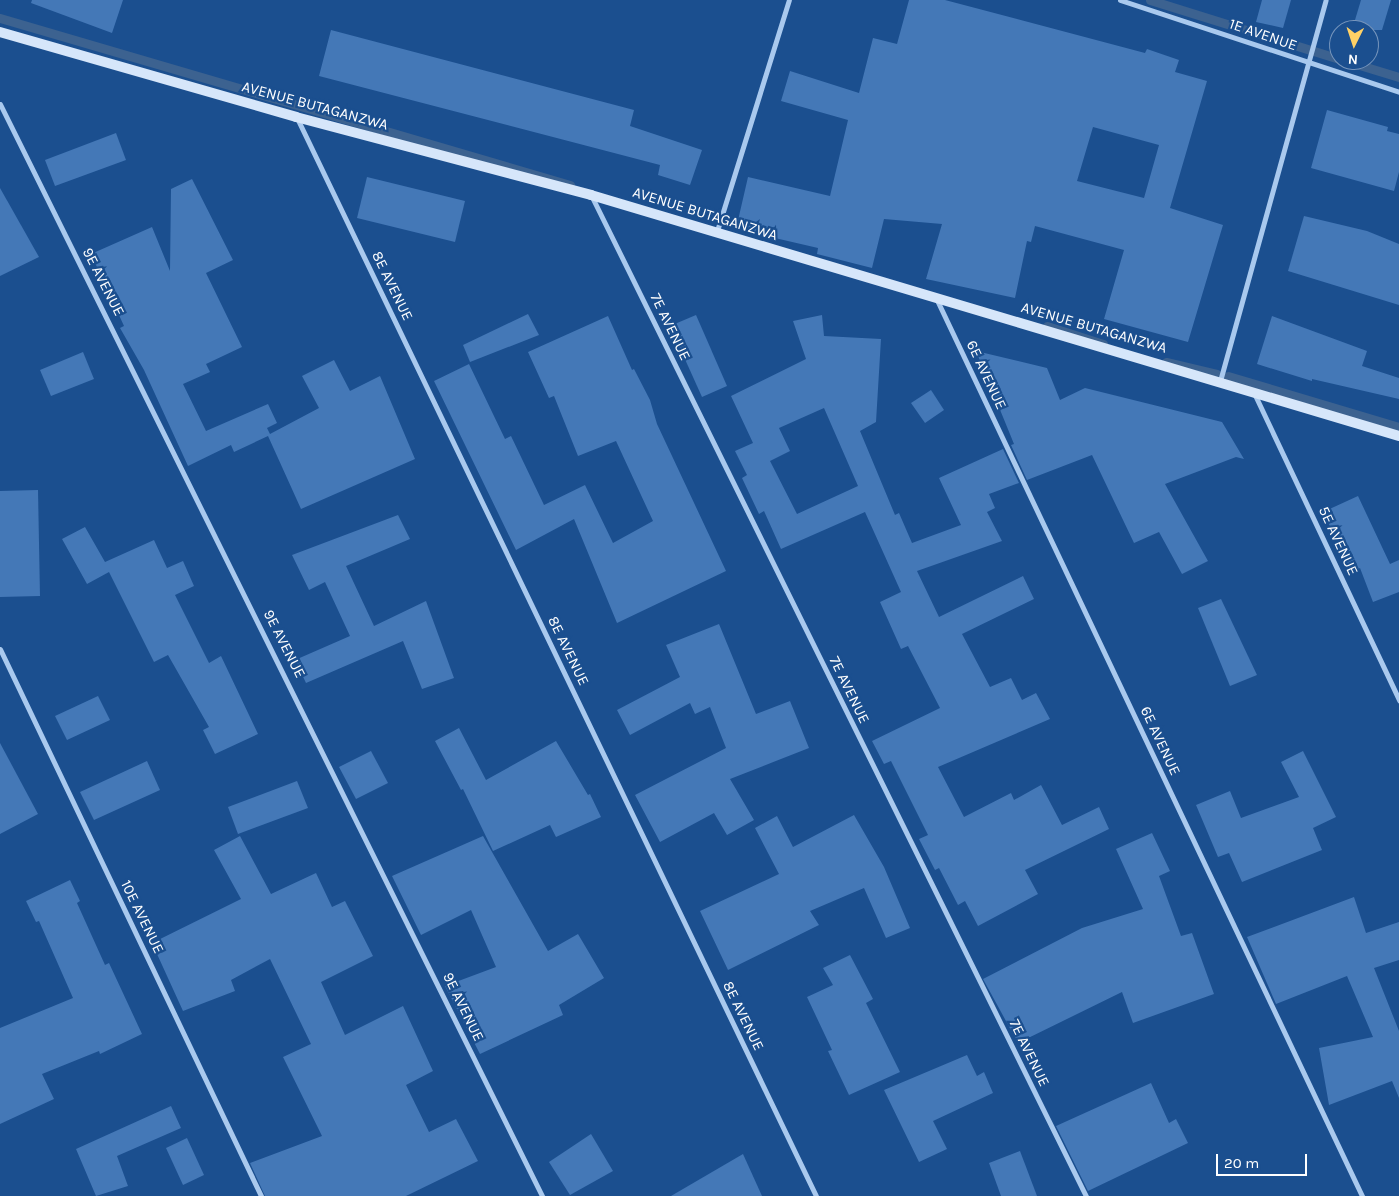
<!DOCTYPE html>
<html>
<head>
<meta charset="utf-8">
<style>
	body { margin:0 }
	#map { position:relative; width:1399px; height:1196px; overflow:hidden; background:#1b4f8f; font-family:Karla,sans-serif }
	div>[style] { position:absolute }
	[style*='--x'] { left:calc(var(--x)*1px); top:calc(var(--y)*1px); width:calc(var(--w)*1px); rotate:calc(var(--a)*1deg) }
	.stream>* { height:9px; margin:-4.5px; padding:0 4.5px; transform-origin:4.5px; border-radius:4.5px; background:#3c6290 }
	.building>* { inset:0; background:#4478b7 }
	.street>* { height:5px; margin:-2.5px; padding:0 2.5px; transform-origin:2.5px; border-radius:2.5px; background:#a9c9ee }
	.secondary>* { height:10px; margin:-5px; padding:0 5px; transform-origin:5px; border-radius:5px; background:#d6e6fa }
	span { translate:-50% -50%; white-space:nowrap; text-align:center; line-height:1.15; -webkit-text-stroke:4.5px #1b4f8f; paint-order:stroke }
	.street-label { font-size:15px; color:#fff }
	.north { position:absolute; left:1329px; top:20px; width:50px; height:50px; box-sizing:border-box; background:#1b4f8f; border:1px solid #7695bc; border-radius:50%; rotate:184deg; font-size:14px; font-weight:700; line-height:20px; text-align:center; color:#fff }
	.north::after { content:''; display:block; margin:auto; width:18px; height:22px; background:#ffd166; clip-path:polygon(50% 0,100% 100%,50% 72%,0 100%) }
	.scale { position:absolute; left:1216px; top:1154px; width:91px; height:22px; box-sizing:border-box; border:2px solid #fff; border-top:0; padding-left:6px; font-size:15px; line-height:18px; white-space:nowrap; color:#fff; -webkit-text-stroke:4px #1b4f8f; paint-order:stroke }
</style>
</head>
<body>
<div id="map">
	<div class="stream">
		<i style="--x:1150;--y:0;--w:198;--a:17.3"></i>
		<i style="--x:0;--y:18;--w:594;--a:16.33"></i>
		<i style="--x:1343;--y:60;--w:59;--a:16.9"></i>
		<i style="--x:1047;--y:326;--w:59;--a:17.8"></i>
		<i style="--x:1166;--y:362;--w:52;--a:13.2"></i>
		<i style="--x:1228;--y:376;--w:178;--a:16.6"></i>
	</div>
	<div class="building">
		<i style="clip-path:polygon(32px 0,123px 0,112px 33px,31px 3px)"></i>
		<i style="clip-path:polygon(evenodd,909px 0,945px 0,1145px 53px,1147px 49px,1179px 60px,1175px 72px,1207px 81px,1170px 208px,1223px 225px,1188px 342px,1104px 319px,1124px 250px,1035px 226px,1031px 242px,1027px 241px,1015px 298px,926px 279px,942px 224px,884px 219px,872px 268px,817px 254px,818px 248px,736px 229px,748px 177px,830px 196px,848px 120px,781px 101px,790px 71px,859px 93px,873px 38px,897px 44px,909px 0,1093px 127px,1159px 145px,1144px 198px,1077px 181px,1093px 127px)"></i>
		<i style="clip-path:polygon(1262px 0,1291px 0,1283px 28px,1256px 22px)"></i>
		<i style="clip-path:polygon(1361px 0,1391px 0,1382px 30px,1352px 30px)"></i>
		<i style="clip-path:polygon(331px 30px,634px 110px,630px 126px,702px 150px,690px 185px,658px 175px,660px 165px,319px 76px)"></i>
		<i style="clip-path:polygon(1327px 110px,1388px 127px,1387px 131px,1399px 134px,1399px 172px,1394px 191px,1311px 168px)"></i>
		<i style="clip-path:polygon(116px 133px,126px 160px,55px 186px,45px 160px)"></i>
		<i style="clip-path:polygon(367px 177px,465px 201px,455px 242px,357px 218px)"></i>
		<i style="clip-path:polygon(192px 179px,233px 260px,206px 273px,242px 347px,206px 364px,210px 372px,183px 384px,206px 431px,268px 404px,277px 423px,267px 428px,270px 434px,319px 408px,302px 376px,334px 360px,350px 391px,380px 376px,415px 459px,301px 509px,268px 436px,234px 452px,231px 445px,188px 466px,144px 370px,120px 328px,124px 326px,91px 254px,152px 227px,170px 271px,171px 189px)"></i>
		<i style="clip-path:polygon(0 188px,39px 257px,0 276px)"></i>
		<i style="clip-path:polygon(1304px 216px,1367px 231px,1399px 244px,1399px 305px,1288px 271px)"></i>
		<i style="clip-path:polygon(528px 314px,539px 335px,470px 362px,463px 345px)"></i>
		<i style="clip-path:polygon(696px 315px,727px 386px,702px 397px,670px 326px)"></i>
		<i style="clip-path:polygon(evenodd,822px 315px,824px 336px,881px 339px,876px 422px,860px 431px,895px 515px,899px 513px,912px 543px,961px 525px,939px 478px,1003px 449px,1019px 483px,989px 494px,995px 508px,987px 512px,1002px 541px,917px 571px,939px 617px,1023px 576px,1034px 599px,962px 634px,990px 687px,1011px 678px,1022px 700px,1036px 693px,1050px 719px,938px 767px,964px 817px,1011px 793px,1014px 800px,1041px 785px,1062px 825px,1099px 807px,1109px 829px,1025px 870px,1038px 894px,978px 926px,965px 901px,958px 905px,939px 868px,935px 870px,919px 839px,928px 835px,891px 761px,884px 764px,872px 741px,940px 708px,908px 646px,901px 649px,880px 602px,901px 592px,865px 512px,781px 549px,764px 511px,759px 514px,742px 478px,747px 475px,735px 451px,753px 443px,731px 396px,806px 359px,793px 321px,822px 315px,824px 408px,858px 486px,797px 514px,770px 461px,790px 451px,779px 428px,824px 408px)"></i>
		<i style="clip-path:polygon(608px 316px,632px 370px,634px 369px,650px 400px,657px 424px,726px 571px,617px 623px,574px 519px,516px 550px,434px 381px,469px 364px,505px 439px,511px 436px,544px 505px,585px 485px,613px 543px,653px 521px,616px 441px,578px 456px,554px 396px,549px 398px,528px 352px)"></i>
		<i style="clip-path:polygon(1272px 316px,1367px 351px,1362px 366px,1399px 378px,1399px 399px,1312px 379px,1312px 381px,1257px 364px)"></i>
		<i style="clip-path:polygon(976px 351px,1047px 368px,1060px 400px,1085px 388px,1222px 422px,1244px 459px,1236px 457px,1165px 484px,1208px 561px,1182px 574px,1159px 532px,1134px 543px,1092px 455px,1027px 480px,1011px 445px,1014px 444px)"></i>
		<i style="clip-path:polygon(83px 352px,94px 379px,51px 396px,40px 370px)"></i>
		<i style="clip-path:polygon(931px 390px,944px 410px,925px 423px,911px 403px)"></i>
		<i style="clip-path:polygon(38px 490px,40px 596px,0 597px,0 491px)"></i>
		<i style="clip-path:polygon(1358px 496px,1390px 564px,1399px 560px,1399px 592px,1373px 602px,1360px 568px,1352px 572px,1323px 512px)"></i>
		<i style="clip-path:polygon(398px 515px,410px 539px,346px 566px,374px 626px,426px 601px,454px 678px,422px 689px,403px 641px,306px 683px,295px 660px,350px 636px,325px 582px,309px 590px,292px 555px)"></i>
		<i style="clip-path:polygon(85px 527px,105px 562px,154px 540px,167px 568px,183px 561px,194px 586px,175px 595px,209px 663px,221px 656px,258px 734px,215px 754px,203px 730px,209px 727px,168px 655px,154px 662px,109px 572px,87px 584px,62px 539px)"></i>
		<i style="clip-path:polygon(1221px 599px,1257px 675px,1230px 686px,1198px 608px)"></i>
		<i style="clip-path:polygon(719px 624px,756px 714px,790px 701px,809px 748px,730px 779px,754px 820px,727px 835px,714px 813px,660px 842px,635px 795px,726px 748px,710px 707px,695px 714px,690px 703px,630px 735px,617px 710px,680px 677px,666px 645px)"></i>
		<i style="clip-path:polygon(98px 696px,110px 720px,67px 740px,55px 716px)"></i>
		<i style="clip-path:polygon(459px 728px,486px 780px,556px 741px,588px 795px,590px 794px,601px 817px,556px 837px,550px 825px,493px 851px,463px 789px,461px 790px,435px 741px)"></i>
		<i style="clip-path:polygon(0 743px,38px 814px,0 834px)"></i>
		<i style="clip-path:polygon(371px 751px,388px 783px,356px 799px,339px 767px)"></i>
		<i style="clip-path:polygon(1303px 751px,1336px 817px,1313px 828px,1322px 850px,1242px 882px,1229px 853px,1218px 857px,1196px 805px,1230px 791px,1241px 818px,1299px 797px,1281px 762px)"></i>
		<i style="clip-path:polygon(147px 761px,160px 790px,94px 820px,80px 792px)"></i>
		<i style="clip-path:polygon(297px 781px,308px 808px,238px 834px,228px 807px)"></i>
		<i style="clip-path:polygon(854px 815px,884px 867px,910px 928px,886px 938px,864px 888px,810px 911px,819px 925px,728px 970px,700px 911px,779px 874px,755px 828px,777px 816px,793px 847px)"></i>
		<i style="clip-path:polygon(1152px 833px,1170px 871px,1159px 876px,1181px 936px,1192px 933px,1214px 994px,1133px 1023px,1122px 992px,1018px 1043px,983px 979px,1082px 928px,1143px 909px,1116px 849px)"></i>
		<i style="clip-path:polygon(240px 836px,271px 894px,316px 873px,332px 907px,345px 901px,373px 956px,321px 982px,345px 1035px,403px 1006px,433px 1071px,406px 1085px,429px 1132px,456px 1119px,478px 1161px,406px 1196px,265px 1196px,250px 1163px,322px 1136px,283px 1057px,311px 1044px,270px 959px,231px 980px,235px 991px,183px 1011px,152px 943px,241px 899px,214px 850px)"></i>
		<i style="clip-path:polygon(483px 836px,548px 951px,578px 934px,604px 978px,559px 1005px,563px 1015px,480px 1054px,445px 986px,496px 967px,471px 910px,421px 935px,392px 876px)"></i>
		<i style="clip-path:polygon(70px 880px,80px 901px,77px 903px,105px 965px,109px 963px,142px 1034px,100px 1054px,99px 1051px,42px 1074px,54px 1099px,0 1124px,0 1028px,73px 998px,39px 921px,36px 922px,26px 901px)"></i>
		<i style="clip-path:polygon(1354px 897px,1366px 933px,1399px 922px,1399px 960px,1374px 968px,1399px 1031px,1399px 1098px,1392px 1081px,1329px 1105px,1319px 1048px,1373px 1037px,1347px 976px,1276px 1004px,1247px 937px)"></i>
		<i style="clip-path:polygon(850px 955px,873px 999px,866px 1003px,900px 1072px,849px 1095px,828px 1051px,832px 1050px,807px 997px,833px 985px,823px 968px)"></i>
		<i style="clip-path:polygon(967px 1055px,977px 1076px,984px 1072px,993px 1093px,933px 1121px,947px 1149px,919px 1162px,884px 1090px)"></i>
		<i style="clip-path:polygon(1151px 1083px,1169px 1123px,1176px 1119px,1188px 1143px,1088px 1191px,1056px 1126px)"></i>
		<i style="clip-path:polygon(171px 1106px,181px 1128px,117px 1156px,128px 1186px,96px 1196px,76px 1149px)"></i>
		<i style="clip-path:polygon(591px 1134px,613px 1171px,570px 1195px,549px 1162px)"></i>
		<i style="clip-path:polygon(187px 1138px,204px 1175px,183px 1185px,166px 1148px)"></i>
		<i style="clip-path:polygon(1020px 1151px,1037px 1196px,1001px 1196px,989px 1163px)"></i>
		<i style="clip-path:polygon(743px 1154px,762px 1196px,671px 1196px)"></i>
	</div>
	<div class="street">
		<i style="--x:1120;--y:0;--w:294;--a:18.2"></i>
		<i style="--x:0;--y:104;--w:1219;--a:63.6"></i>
		<i style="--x:297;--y:118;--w:1196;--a:64.29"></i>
		<i style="--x:591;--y:195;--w:1117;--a:63.69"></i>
		<i style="--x:716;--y:234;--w:245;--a:-72.7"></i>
		<i style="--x:936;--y:298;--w:994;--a:64.62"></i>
		<i style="--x:1220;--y:381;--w:395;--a:-74.5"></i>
		<i style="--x:1254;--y:393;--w:340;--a:64.7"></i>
		<i style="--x:0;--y:649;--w:606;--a:64.49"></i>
	</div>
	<div class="secondary">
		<i style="--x:0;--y:32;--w:308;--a:16"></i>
		<i style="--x:296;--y:117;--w:305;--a:14.8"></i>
		<i style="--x:591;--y:195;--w:843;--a:16.61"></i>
	</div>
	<div class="street-label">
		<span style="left:1263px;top:35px;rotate:19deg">1E AVENUE</span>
		<span style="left:315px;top:106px;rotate:15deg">AVENUE BUTAGANZWA</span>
		<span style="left:705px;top:214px;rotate:17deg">AVENUE BUTAGANZWA</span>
		<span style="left:103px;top:282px;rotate:63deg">9E AVENUE</span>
		<span style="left:392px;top:286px;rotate:64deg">8E AVENUE</span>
		<span style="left:670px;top:327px;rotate:64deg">7E AVENUE</span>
		<span style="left:1094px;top:328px;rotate:16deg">AVENUE BUTAGANZWA</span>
		<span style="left:986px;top:375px;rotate:65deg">6E AVENUE</span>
		<span style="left:1338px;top:541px;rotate:65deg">5E AVENUE</span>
		<span style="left:284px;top:644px;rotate:63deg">9E AVENUE</span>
		<span style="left:568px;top:651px;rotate:64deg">8E AVENUE</span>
		<span style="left:849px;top:690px;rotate:64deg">7E AVENUE</span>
		<span style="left:1160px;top:741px;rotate:65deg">6E AVENUE</span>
		<span style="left:142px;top:917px;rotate:64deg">10E AVENUE</span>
		<span style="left:463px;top:1007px;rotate:64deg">9E AVENUE</span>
		<span style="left:743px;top:1016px;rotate:64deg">8E AVENUE</span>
		<span style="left:1029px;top:1053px;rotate:64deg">7E AVENUE</span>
	</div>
	<div class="north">N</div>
	<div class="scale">20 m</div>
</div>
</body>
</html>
